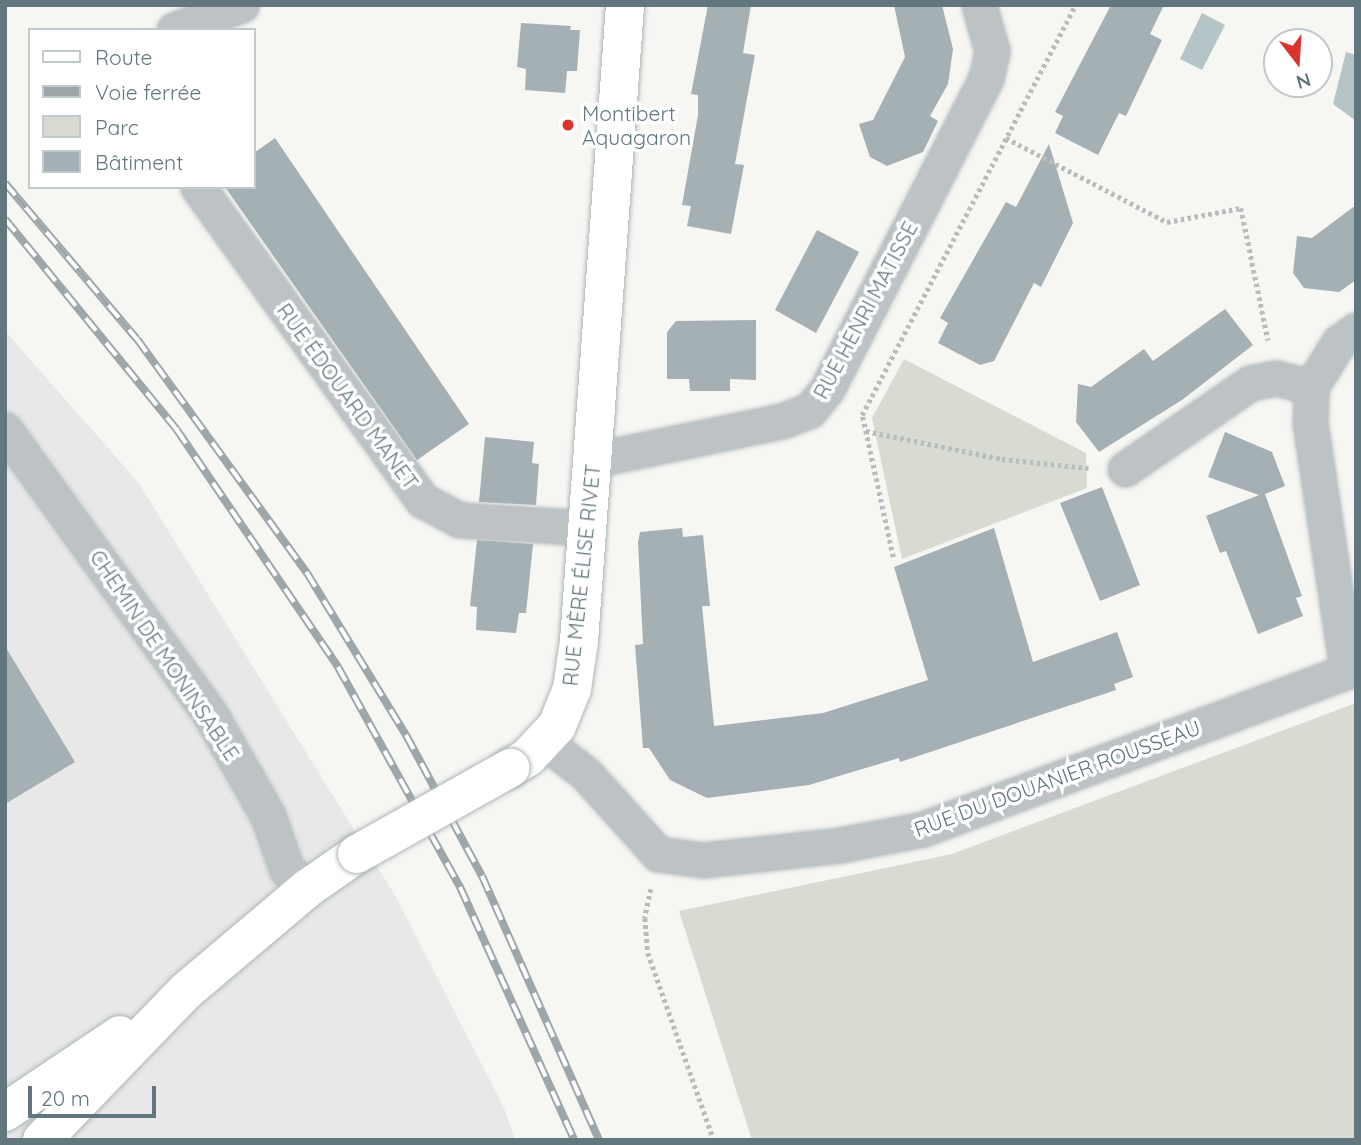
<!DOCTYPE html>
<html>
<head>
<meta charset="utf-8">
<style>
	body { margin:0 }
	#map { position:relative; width:1361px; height:1145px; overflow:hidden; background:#f6f6f3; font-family:Quicksand,sans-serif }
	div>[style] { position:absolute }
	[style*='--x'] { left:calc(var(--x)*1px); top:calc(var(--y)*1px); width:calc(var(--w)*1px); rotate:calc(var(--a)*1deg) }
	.built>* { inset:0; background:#e7e8e7 }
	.green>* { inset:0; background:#d7dbd2 }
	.water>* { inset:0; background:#b5c4c6 }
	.building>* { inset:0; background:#a4b0b3 }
	.path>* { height:4.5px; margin-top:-2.25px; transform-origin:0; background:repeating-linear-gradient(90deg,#b8bcbd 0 3.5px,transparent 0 7px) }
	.roads { filter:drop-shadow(0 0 2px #adb6b8) drop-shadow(0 0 2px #adb6b8) }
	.street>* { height:33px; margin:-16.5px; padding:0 16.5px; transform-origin:16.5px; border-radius:16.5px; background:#bdc3c5 }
	.secondary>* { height:38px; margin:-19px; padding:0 19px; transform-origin:19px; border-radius:19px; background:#fff }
	.rail>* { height:8px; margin-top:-4px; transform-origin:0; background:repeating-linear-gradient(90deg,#fff 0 16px,#9da7aa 0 32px); box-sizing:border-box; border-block:2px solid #9da7aa }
	.bridges { filter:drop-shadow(0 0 2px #adb6b8) drop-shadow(0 0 2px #adb6b8) }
	.secondary-bridge>* { height:38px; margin:-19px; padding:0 19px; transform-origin:19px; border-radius:19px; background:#fff }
	.dots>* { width:19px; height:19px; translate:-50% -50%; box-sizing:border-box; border:4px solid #fff; border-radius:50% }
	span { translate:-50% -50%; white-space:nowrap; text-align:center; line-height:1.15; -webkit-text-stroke:7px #fff; paint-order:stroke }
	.poi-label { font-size:21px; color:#62777d }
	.left { translate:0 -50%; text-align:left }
	.street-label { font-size:21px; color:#62777d }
	.frame { position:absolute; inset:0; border:7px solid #62777d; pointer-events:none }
	.legend { position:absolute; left:28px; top:28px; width:228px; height:161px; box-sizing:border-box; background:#fff; border:2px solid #c0c9cb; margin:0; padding:9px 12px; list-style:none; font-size:21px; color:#62777d }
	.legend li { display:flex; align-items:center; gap:14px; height:35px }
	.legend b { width:35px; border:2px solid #c0c9cb }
	.north { position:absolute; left:1263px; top:28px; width:70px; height:70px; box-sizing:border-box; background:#fff; border:2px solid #c0c9cb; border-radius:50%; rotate:163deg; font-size:19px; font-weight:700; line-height:28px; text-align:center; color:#62777d }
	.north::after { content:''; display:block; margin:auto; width:24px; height:32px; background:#dd332d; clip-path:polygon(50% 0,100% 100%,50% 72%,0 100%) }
	.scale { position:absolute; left:28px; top:1086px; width:128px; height:32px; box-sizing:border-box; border:4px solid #62777d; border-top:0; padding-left:9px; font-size:21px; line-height:24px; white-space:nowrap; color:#62777d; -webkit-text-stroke:5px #fff; paint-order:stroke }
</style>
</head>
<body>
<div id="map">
	<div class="built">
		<i style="clip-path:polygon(5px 331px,138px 482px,396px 897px,504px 1108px,515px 1140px,5px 1140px)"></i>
	</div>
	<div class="green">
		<i style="clip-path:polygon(904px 359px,1086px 453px,1087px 488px,902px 559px,872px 418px)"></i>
		<i style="clip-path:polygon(1356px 703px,1356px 1140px,752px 1140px,679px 911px,952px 854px)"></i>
	</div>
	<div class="water">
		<i style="clip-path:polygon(1202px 13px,1225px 25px,1202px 70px,1180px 59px)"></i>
		<i style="clip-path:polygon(1346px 52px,1356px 55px,1356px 121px,1333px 104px)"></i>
	</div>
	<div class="building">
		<i style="clip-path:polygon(708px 5px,751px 5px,743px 53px,755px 55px,735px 164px,744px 165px,731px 234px,687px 226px,691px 206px,682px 205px,698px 115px,698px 95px,691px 94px)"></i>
		<i style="clip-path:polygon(894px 5px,942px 5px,953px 49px,948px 84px,930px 116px,938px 121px,923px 152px,887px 166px,870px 157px,859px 124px,873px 120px,905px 57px)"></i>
		<i style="clip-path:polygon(1111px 5px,1164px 5px,1150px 34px,1162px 40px,1126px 116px,1119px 113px,1098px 155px,1055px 133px,1063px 116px,1055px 112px)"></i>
		<i style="clip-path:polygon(521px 23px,571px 26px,570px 30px,580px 30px,577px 71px,567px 71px,565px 93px,525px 90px,526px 69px,517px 67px)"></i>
		<i style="clip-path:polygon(275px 138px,469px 424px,417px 460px,225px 187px,254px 187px,254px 153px)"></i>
		<i style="clip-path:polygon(1049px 144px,1073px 223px,1041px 287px,1034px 283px,994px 361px,980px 365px,938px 343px,948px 323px,940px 318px,1006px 202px,1016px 207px)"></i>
		<i style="clip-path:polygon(1356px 205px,1356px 280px,1339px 292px,1304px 288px,1293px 273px,1297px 236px,1312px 238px)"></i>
		<i style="clip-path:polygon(817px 230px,859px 252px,816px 333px,775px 310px)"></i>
		<i style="clip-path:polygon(1225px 309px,1253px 345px,1182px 400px,1099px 452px,1076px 422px,1078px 384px,1091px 387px,1144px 349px,1153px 361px)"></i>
		<i style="clip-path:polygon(756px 320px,756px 380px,730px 379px,730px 391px,690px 391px,689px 379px,667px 379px,667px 332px,676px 321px)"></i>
		<i style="clip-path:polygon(1225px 432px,1272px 452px,1285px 486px,1265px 494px,1302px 596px,1296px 598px,1303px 616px,1258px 634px,1226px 551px,1220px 553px,1206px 516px,1259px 495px,1208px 477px)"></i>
		<i style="clip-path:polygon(485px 437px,534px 442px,532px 463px,539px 464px,536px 505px,479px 502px)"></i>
		<i style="clip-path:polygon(1102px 487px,1140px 585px,1100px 601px,1060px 503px)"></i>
		<i style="clip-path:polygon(682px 528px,683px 537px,703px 535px,710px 606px,702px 606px,714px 726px,823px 713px,928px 680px,894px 567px,994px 528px,1033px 662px,1117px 632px,1133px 677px,1114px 684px,1116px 690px,900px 762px,899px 758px,809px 785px,707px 798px,670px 780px,649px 748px,643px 748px,635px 645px,643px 644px,638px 542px,640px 532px)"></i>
		<i style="clip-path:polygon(477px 540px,533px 544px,526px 613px,519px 613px,516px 633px,476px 630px,477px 607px,470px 606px)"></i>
		<i style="clip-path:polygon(5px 646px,75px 762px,5px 804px)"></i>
	</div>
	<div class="path">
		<i style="--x:1006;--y:138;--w:182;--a:27.6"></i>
		<i style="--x:1167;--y:222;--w:75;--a:-10.7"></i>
		<i style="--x:1241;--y:208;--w:135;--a:78.4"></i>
		<i style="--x:866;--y:431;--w:139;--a:11.6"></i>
		<i style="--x:1002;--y:459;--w:87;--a:5.9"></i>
		<i style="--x:893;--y:557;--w:145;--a:-102.3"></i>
		<i style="--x:862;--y:415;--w:462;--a:-62.5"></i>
		<i style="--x:651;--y:889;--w:30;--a:102"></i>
		<i style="--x:645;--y:918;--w:35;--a:85"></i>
		<i style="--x:648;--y:953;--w:198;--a:70.6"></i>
	</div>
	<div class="roads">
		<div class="street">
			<i style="--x:174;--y:30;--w:72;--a:-20.5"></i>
			<i style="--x:198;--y:187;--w:385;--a:54.4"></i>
			<i style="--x:422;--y:500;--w:43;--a:27.8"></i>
			<i style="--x:460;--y:520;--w:128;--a:3.6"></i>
			<i style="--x:5;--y:430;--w:350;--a:54.2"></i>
			<i style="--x:210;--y:714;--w:117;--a:60.4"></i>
			<i style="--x:268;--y:816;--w:57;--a:70.6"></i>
			<i style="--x:287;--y:870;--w:28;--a:41"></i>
			<i style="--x:593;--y:460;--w:193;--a:-11.7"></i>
			<i style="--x:782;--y:421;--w:30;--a:-21"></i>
			<i style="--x:810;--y:410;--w:27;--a:-51"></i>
			<i style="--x:827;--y:389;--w:349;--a:-62.9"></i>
			<i style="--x:986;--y:78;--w:28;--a:-77"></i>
			<i style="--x:992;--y:51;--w:48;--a:-105.8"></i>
			<i style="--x:1125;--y:469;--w:152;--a:-34.5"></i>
			<i style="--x:1250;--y:383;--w:26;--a:-11"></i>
			<i style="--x:1276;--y:378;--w:36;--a:14"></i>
			<i style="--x:1347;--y:670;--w:250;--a:-98.5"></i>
			<i style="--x:1310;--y:423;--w:36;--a:-88"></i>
			<i style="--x:1311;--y:387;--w:53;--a:-58.1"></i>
			<i style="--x:1339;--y:342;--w:21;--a:-35"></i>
			<i style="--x:545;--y:742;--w:52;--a:38"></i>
			<i style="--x:586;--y:774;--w:108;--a:48"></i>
			<i style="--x:658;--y:854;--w:45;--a:7.6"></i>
			<i style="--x:703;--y:860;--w:138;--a:-6.2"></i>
			<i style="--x:840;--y:845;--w:85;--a:-10.9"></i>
			<i style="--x:923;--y:829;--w:462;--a:-20.4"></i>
		</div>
		<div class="secondary">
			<i style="--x:510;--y:768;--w:21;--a:-31"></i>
			<i style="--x:528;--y:757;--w:42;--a:-46.9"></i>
			<i style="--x:557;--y:726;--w:40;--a:-68"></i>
			<i style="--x:572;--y:689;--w:49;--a:-81.7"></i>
			<i style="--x:579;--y:641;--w:638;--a:-85.86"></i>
			<i style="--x:5;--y:1112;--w:138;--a:-33.8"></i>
			<i style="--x:42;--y:1140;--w:207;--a:-46"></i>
			<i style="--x:186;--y:991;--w:160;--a:-40.2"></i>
			<i style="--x:308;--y:888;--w:60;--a:-34.8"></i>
		</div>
	</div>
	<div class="rail">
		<i style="--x:5;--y:183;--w:204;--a:49.8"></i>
		<i style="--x:137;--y:339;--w:289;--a:54"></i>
		<i style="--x:307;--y:573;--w:190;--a:58.6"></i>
		<i style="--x:406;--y:735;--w:160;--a:61.7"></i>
		<i style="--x:482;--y:876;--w:289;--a:66.1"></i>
		<i style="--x:5;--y:219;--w:272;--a:50.8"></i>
		<i style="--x:177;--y:430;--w:287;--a:55.8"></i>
		<i style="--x:338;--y:667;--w:252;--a:61"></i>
		<i style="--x:460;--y:887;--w:277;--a:65.7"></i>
	</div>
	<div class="bridges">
		<div class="secondary-bridge">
			<i style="--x:357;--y:854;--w:176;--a:-29.3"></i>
		</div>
	</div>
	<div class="dots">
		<i style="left:568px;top:125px;background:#dd332d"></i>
	</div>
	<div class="poi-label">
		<span class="left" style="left:582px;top:125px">Montibert<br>Aquagaron</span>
	</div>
	<div class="street-label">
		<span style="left:865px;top:310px;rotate:-62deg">RUE HENRI MATISSE</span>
		<span style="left:348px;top:396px;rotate:54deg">RUE ÉDOUARD MANET</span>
		<span style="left:581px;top:575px;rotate:-84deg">RUE MÈRE ÉLISE RIVET</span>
		<span style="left:165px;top:655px;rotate:56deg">CHEMIN DE MONINSABLE</span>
		<span style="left:1057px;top:778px;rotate:-20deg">RUE DU DOUANIER ROUSSEAU</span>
	</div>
	<div class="frame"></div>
	<ul class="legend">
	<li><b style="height:9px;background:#fff"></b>Route</li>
	<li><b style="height:9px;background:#9da7aa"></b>Voie ferrée</li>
	<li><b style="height:19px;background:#d7dbd2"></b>Parc</li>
	<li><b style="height:19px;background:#a4b0b3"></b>Bâtiment</li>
	</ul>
	<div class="north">N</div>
	<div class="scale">20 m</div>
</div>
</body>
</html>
